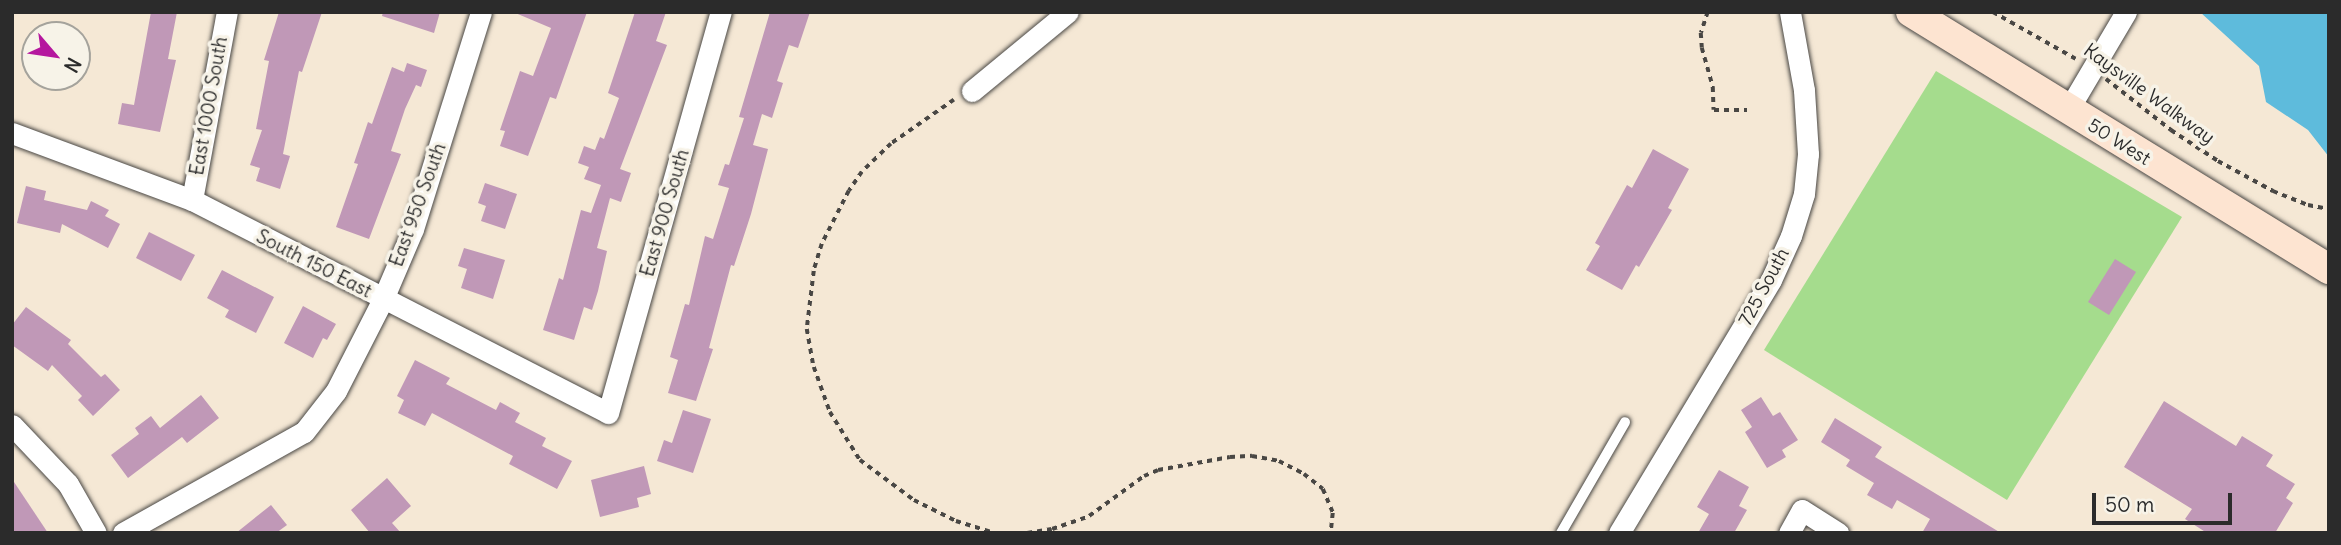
<!DOCTYPE html>
<html>
<head>
<meta charset="utf-8">
<style>
	body { margin:0 }
	#map { position:relative; width:2341px; height:545px; overflow:hidden; background:#f5e8d5; font-family:Delius,sans-serif }
	div>[style] { position:absolute }
	[style*='--x'] { left:calc(var(--x)*1px); top:calc(var(--y)*1px); width:calc(var(--w)*1px); rotate:calc(var(--a)*1deg) }
	.green>* { inset:0; background:#a5dc8d }
	.water>* { inset:0; background:#5ebbdc }
	.building>* { inset:0; background:#c098b7 }
	.path>* { height:3.5px; margin-top:-1.75px; transform-origin:0; background:repeating-linear-gradient(90deg,#494744 0 5px,transparent 0 10px) }
	.roads { filter:drop-shadow(0 0 2px #494744) drop-shadow(0 0 2px #494744) }
	.lane>* { height:10px; margin:-5px; padding:0 5px; transform-origin:5px; border-radius:5px; background:#fff }
	.street>* { height:21px; margin:-10.5px; padding:0 10.5px; transform-origin:10.5px; border-radius:10.5px; background:#fff }
	.secondary>* { height:30px; margin:-15px; padding:0 15px; transform-origin:15px; border-radius:15px; background:#fde4d1 }
	span { translate:-50% -50%; white-space:nowrap; text-align:center; line-height:1.15; -webkit-text-stroke:7px #f7f3e8; paint-order:stroke }
	.street-label { font-size:19px; color:#2b2b2b }
	.frame { position:absolute; inset:0; border:14px solid #2b2b2b; pointer-events:none }
	.north { position:absolute; left:21px; top:21px; width:70px; height:70px; box-sizing:border-box; background:#f7f3e8; border:2px solid #a5a39c; border-radius:50%; rotate:119deg; font-size:19px; font-weight:700; line-height:28px; text-align:center; color:#2b2b2b }
	.north::after { content:''; display:block; margin:auto; width:24px; height:32px; background:#b5179e; clip-path:polygon(50% 0,100% 100%,50% 72%,0 100%) }
	.scale { position:absolute; left:2092px; top:493px; width:140px; height:32px; box-sizing:border-box; border:4px solid #2b2b2b; border-top:0; padding-left:9px; font-size:21px; line-height:24px; white-space:nowrap; color:#2b2b2b; -webkit-text-stroke:5px #f7f3e8; paint-order:stroke }
</style>
</head>
<body>
<div id="map">
	<div class="green">
		<i style="clip-path:polygon(1936px 71px,2182px 217px,2007px 500px,1764px 350px)"></i>
	</div>
	<div class="water">
		<i style="clip-path:polygon(2200px 12px,2329px 12px,2329px 157px,2308px 130px,2266px 102px,2259px 66px)"></i>
	</div>
	<div class="building">
		<i style="clip-path:polygon(151px 12px,177px 12px,168px 59px,176px 60px,160px 132px,118px 124px,122px 103px,134px 105px)"></i>
		<i style="clip-path:polygon(279px 12px,322px 12px,302px 72px,299px 71px,283px 154px,290px 156px,280px 189px,256px 181px,260px 168px,250px 165px,262px 130px,256px 129px,269px 61px,264px 60px)"></i>
		<i style="clip-path:polygon(383px 12px,440px 12px,434px 33px,382px 16px)"></i>
		<i style="clip-path:polygon(513px 12px,587px 12px,556px 99px,550px 97px,528px 156px,500px 146px,505px 131px,500px 130px,520px 71px,533px 76px,551px 28px)"></i>
		<i style="clip-path:polygon(635px 12px,666px 12px,656px 41px,667px 45px,620px 169px,631px 173px,621px 202px,610px 198px,597px 248px,607px 251px,598px 291px,592px 310px,584px 307px,574px 340px,543px 330px,559px 278px,563px 280px,581px 210px,591px 213px,601px 185px,584px 179px,589px 167px,578px 163px,584px 146px,595px 150px,600px 137px,604px 139px,619px 98px,608px 93px)"></i>
		<i style="clip-path:polygon(770px 12px,810px 12px,798px 48px,789px 45px,777px 81px,783px 83px,772px 118px,762px 114px,753px 145px,768px 149px,751px 214px,734px 266px,731px 265px,709px 348px,713px 349px,696px 401px,668px 393px,678px 360px,670px 357px,685px 304px,689px 305px,705px 236px,713px 239px,729px 188px,718px 185px,725px 164px,729px 165px,744px 118px,739px 117px)"></i>
		<i style="clip-path:polygon(407px 63px,427px 70px,421px 87px,416px 85px,405px 109px,391px 151px,401px 154px,369px 239px,336px 227px,358px 164px,354px 163px,368px 122px,372px 124px,392px 67px,404px 72px)"></i>
		<i style="clip-path:polygon(1653px 149px,1689px 169px,1668px 208px,1672px 210px,1639px 267px,1636px 265px,1622px 290px,1586px 270px,1600px 246px,1595px 243px,1627px 185px,1632px 188px)"></i>
		<i style="clip-path:polygon(485px 183px,517px 194px,505px 229px,481px 221px,486px 206px,478px 203px)"></i>
		<i style="clip-path:polygon(26px 186px,46px 191px,44px 200px,87px 210px,91px 201px,109px 210px,105px 216px,120px 224px,108px 248px,62px 224px,60px 233px,17px 223px)"></i>
		<i style="clip-path:polygon(149px 232px,195px 255px,181px 281px,136px 258px)"></i>
		<i style="clip-path:polygon(464px 248px,505px 260px,493px 299px,461px 288px,467px 269px,458px 266px)"></i>
		<i style="clip-path:polygon(2115px 259px,2136px 272px,2109px 315px,2088px 302px)"></i>
		<i style="clip-path:polygon(222px 270px,274px 297px,256px 333px,225px 317px,229px 310px,207px 298px)"></i>
		<i style="clip-path:polygon(303px 306px,336px 324px,327px 340px,323px 338px,313px 358px,284px 343px)"></i>
		<i style="clip-path:polygon(26px 307px,71px 340px,68px 344px,101px 377px,105px 374px,120px 390px,93px 416px,78px 400px,82px 396px,52px 365px,48px 371px,12px 345px,12px 325px)"></i>
		<i style="clip-path:polygon(415px 360px,450px 378px,446px 384px,496px 410px,500px 402px,520px 413px,515px 422px,546px 438px,542px 446px,572px 461px,557px 489px,509px 464px,513px 456px,432px 413px,425px 426px,398px 413px,404px 400px,397px 396px)"></i>
		<i style="clip-path:polygon(201px 395px,219px 418px,187px 443px,182px 437px,128px 478px,111px 455px,139px 434px,135px 428px,151px 416px,160px 428px)"></i>
		<i style="clip-path:polygon(1761px 397px,1773px 416px,1780px 412px,1798px 440px,1782px 450px,1786px 457px,1767px 468px,1745px 432px,1752px 427px,1741px 410px)"></i>
		<i style="clip-path:polygon(2164px 401px,2236px 446px,2242px 436px,2273px 455px,2266px 466px,2295px 484px,2286px 498px,2293px 503px,2275px 533px,2207px 533px,2185px 519px,2192px 509px,2124px 467px)"></i>
		<i style="clip-path:polygon(683px 410px,711px 419px,693px 473px,657px 461px,664px 440px,672px 443px)"></i>
		<i style="clip-path:polygon(1835px 418px,1882px 447px,1875px 457px,2001px 533px,1922px 533px,1930px 519px,1897px 500px,1892px 509px,1867px 495px,1874px 483px,1846px 466px,1850px 460px,1821px 442px)"></i>
		<i style="clip-path:polygon(644px 466px,651px 494px,637px 498px,639px 507px,600px 517px,591px 480px)"></i>
		<i style="clip-path:polygon(1719px 470px,1749px 487px,1739px 506px,1747px 510px,1734px 533px,1698px 533px,1709px 514px,1697px 507px)"></i>
		<i style="clip-path:polygon(387px 478px,411px 506px,392px 523px,401px 533px,370px 533px,351px 510px)"></i>
		<i style="clip-path:polygon(12px 479px,48px 533px,12px 533px)"></i>
		<i style="clip-path:polygon(271px 505px,287px 525px,276px 533px,236px 533px)"></i>
	</div>
	<div class="path">
		<i style="--x:1708;--y:12;--w:22;--a:108"></i>
		<i style="--x:1701;--y:33;--w:15;--a:86"></i>
		<i style="--x:1702;--y:48;--w:41;--a:74.2"></i>
		<i style="--x:1713;--y:87;--w:23;--a:88"></i>
		<i style="--x:1714;--y:110;--w:33;--a:0"></i>
		<i style="--x:1993;--y:12;--w:95;--a:29.5"></i>
		<i style="--x:2106;--y:79;--w:83;--a:38.1"></i>
		<i style="--x:2171;--y:130;--w:56;--a:33.4"></i>
		<i style="--x:2218;--y:161;--w:63;--a:28.6"></i>
		<i style="--x:2273;--y:191;--w:38;--a:22"></i>
		<i style="--x:2308;--y:205;--w:21;--a:11"></i>
		<i style="--x:954;--y:100;--w:77;--a:145.1"></i>
		<i style="--x:891;--y:144;--w:40;--a:136"></i>
		<i style="--x:862;--y:172;--w:23;--a:124"></i>
		<i style="--x:849;--y:191;--w:59;--a:117"></i>
		<i style="--x:822;--y:244;--w:28;--a:107"></i>
		<i style="--x:814;--y:271;--w:58;--a:96.9"></i>
		<i style="--x:807;--y:329;--w:39;--a:80"></i>
		<i style="--x:814;--y:367;--w:48;--a:70.4"></i>
		<i style="--x:830;--y:412;--w:57;--a:58"></i>
		<i style="--x:860;--y:460;--w:67;--a:36.5"></i>
		<i style="--x:914;--y:500;--w:47;--a:26.6"></i>
		<i style="--x:956;--y:521;--w:41;--a:17.1"></i>
		<i style="--x:1027;--y:533;--w:25;--a:-9"></i>
		<i style="--x:1052;--y:529;--w:39;--a:-19"></i>
		<i style="--x:1089;--y:516;--w:68;--a:-36"></i>
		<i style="--x:1144;--y:476;--w:15;--a:-23"></i>
		<i style="--x:1158;--y:470;--w:73;--a:-10.2"></i>
		<i style="--x:1230;--y:457;--w:22;--a:-3"></i>
		<i style="--x:1252;--y:456;--w:27;--a:10"></i>
		<i style="--x:1279;--y:461;--w:28;--a:27"></i>
		<i style="--x:1304;--y:474;--w:24;--a:38"></i>
		<i style="--x:1323;--y:489;--w:26;--a:67"></i>
		<i style="--x:1333;--y:513;--w:20;--a:96"></i>
	</div>
	<div class="roads">
		<div class="lane">
			<i style="--x:1561;--y:533;--w:128;--a:-60"></i>
		</div>
		<div class="street">
			<i style="--x:972;--y:91;--w:124;--a:-39.5"></i>
			<i style="--x:2068;--y:110;--w:114;--a:-59.4"></i>
			<i style="--x:12;--y:133;--w:192;--a:20.4"></i>
			<i style="--x:192;--y:200;--w:467;--a:27.1"></i>
			<i style="--x:608;--y:413;--w:417;--a:-74.3"></i>
			<i style="--x:192;--y:200;--w:191;--a:-79.5"></i>
			<i style="--x:12;--y:425;--w:81;--a:46.5"></i>
			<i style="--x:68;--y:484;--w:56;--a:60.3"></i>
			<i style="--x:123;--y:533;--w:207;--a:-29.2"></i>
			<i style="--x:304;--y:432;--w:52;--a:-52"></i>
			<i style="--x:336;--y:391;--w:103;--a:-62.9"></i>
			<i style="--x:383;--y:299;--w:76;--a:-66.8"></i>
			<i style="--x:413;--y:229;--w:227;--a:-72.6"></i>
			<i style="--x:1619;--y:533;--w:295;--a:-59"></i>
			<i style="--x:1771;--y:280;--w:48;--a:-65.6"></i>
			<i style="--x:1791;--y:236;--w:44;--a:-72.8"></i>
			<i style="--x:1804;--y:194;--w:40;--a:-84.3"></i>
			<i style="--x:1808;--y:154;--w:64;--a:-93.6"></i>
			<i style="--x:1804;--y:90;--w:79;--a:-100.2"></i>
			<i style="--x:1789;--y:533;--w:26;--a:-61"></i>
			<i style="--x:1802;--y:510;--w:43;--a:32.6"></i>
		</div>
		<div class="secondary">
			<i style="--x:1911;--y:12;--w:491;--a:31.6"></i>
		</div>
	</div>
	<div class="street-label">
		<span style="left:2149px;top:94px;rotate:36deg">Kaysville Walkway</span>
		<span style="left:209px;top:106px;rotate:-80deg">East 1000 South</span>
		<span style="left:2119px;top:142px;rotate:32deg">50 West</span>
		<span style="left:418px;top:205px;rotate:-70deg">East 950 South</span>
		<span style="left:665px;top:213px;rotate:-74deg">East 900 South</span>
		<span style="left:314px;top:264px;rotate:27deg">South 150 East</span>
		<span style="left:1764px;top:287px;rotate:-62deg">725 South</span>
	</div>
	<div class="frame"></div>
	<div class="north">N</div>
	<div class="scale">50 m</div>
</div>
</body>
</html>
